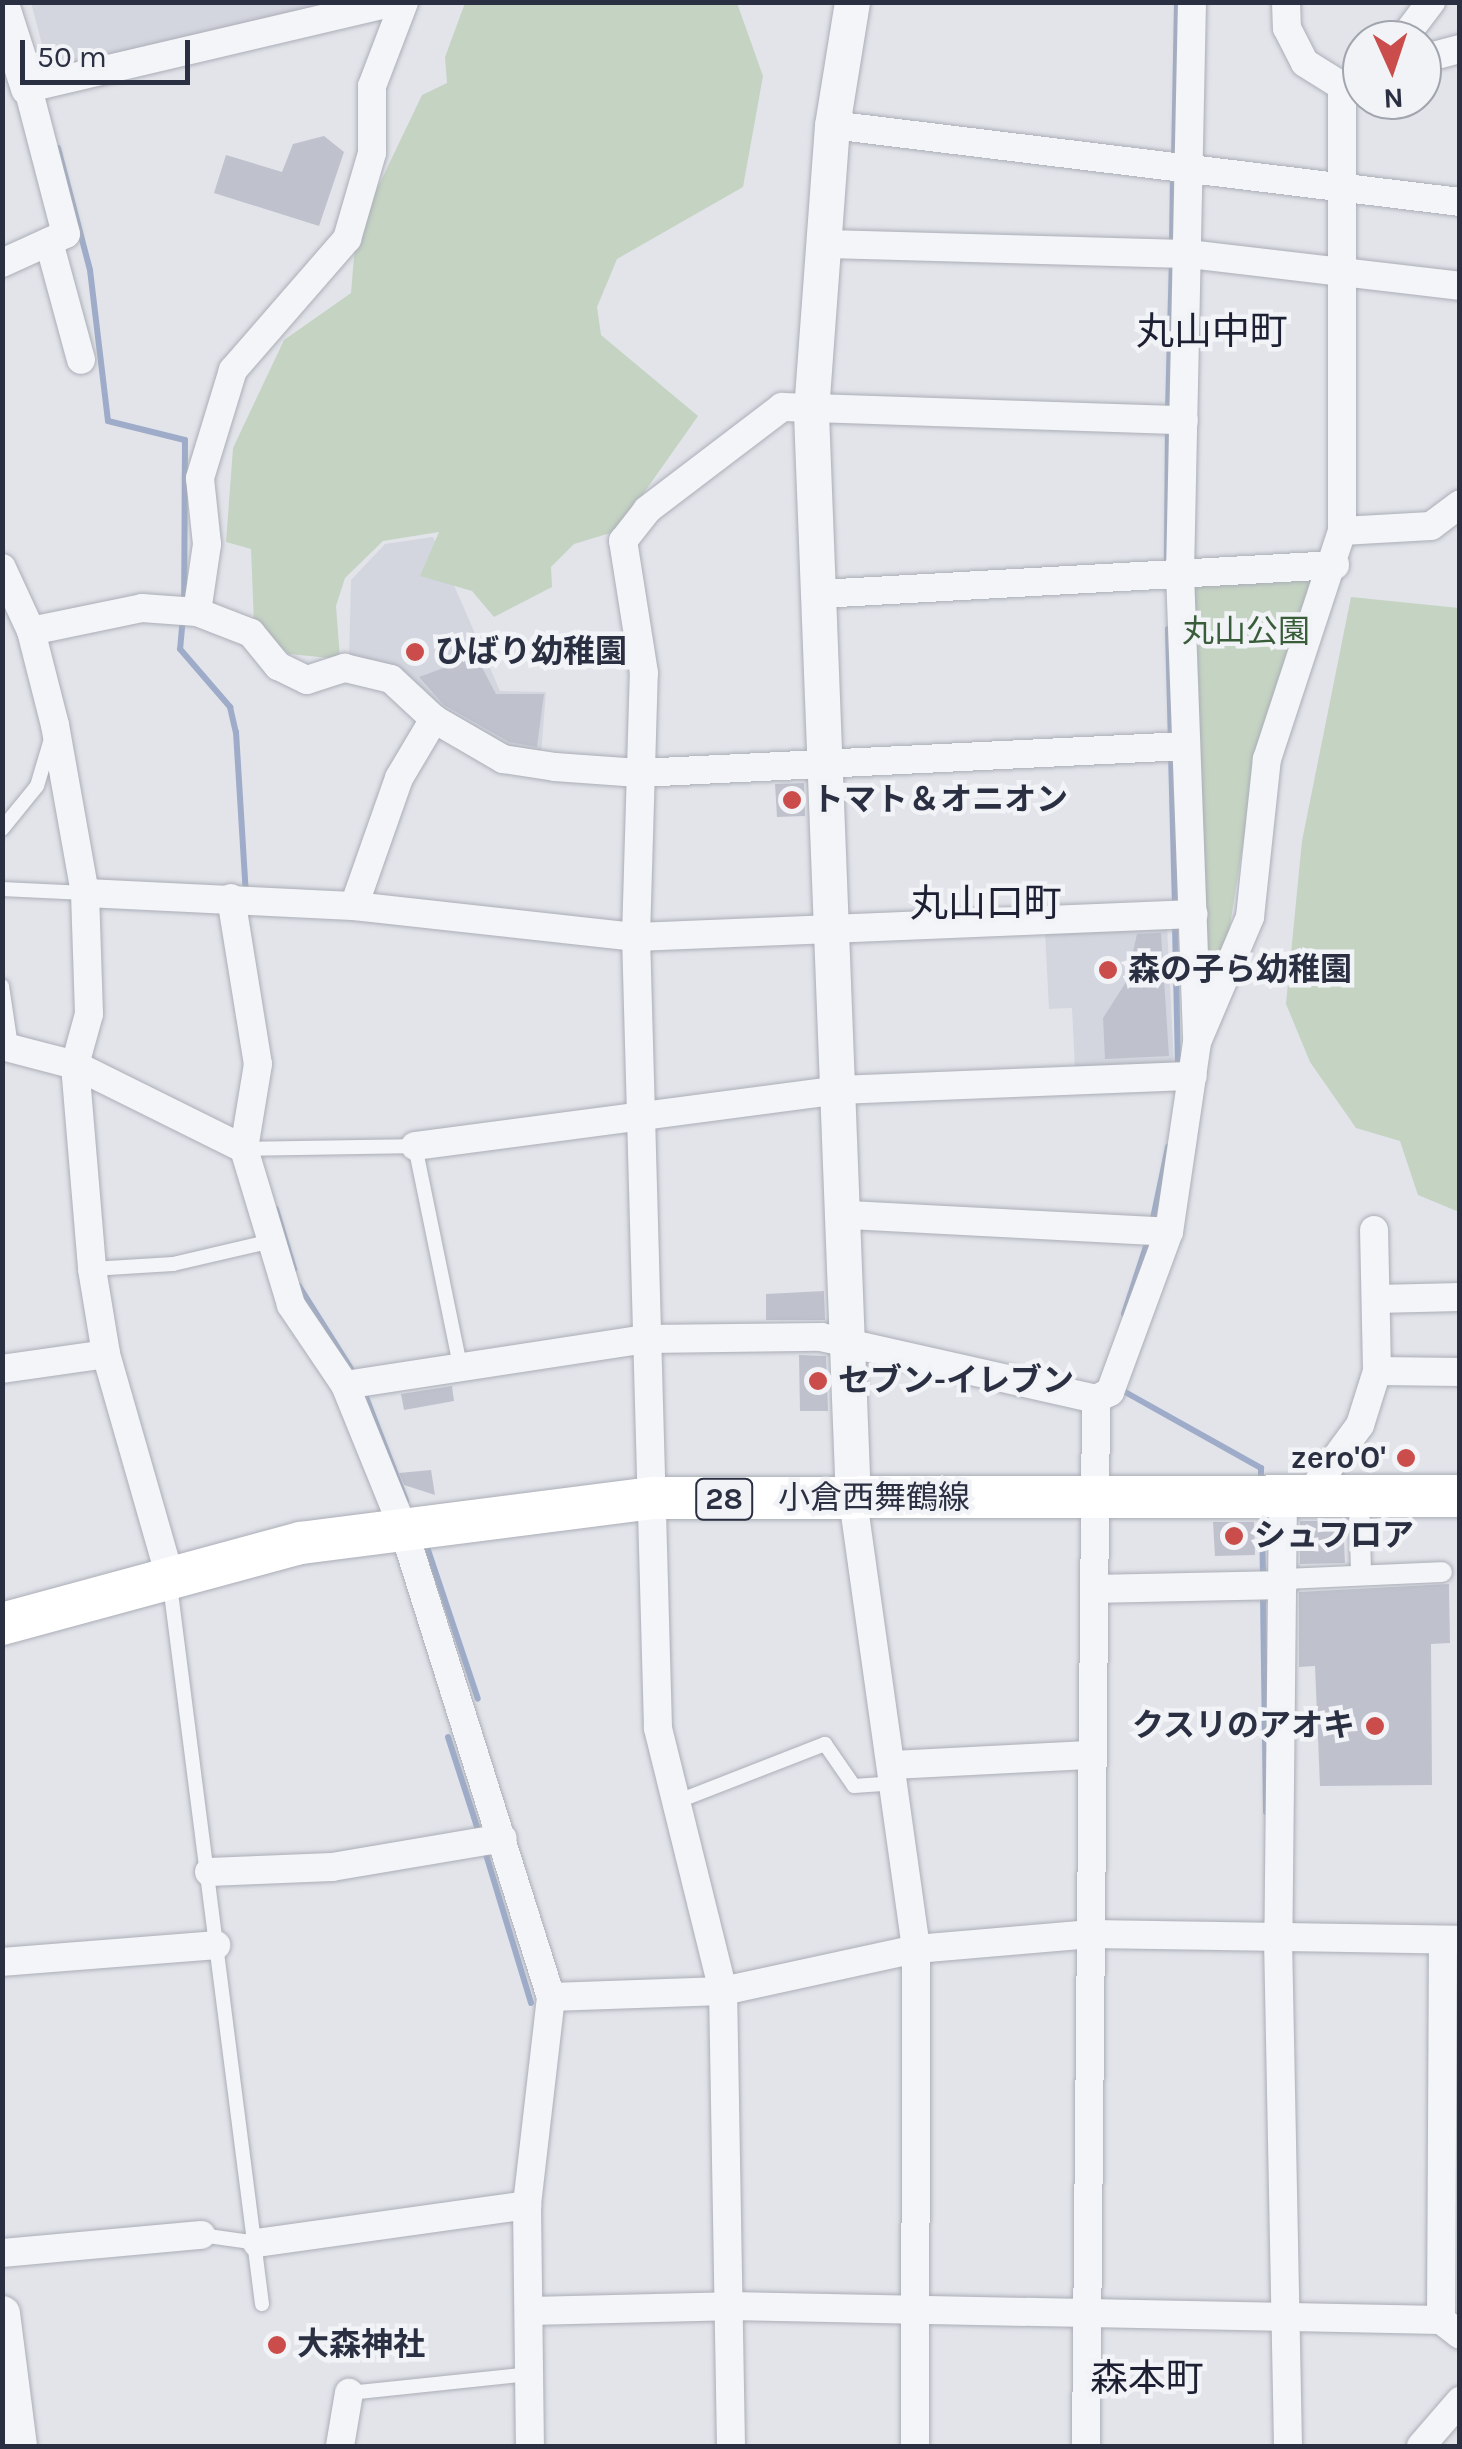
<!DOCTYPE html>
<html>
<head>
<meta charset="utf-8">
<style>
	body { margin:0 }
	#map { position:relative; width:1462px; height:2449px; overflow:hidden; background:#e2e4ea; font-family:Karla,"Noto Sans JP",sans-serif }
	div>[style] { position:absolute }
	[style*='--x'] { left:calc(var(--x)*1px); top:calc(var(--y)*1px); width:calc(var(--w)*1px); rotate:calc(var(--a)*1deg) }
	.built>* { inset:0; background:#d4d6df }
	.green>* { inset:0; background:#c5d3c3 }
	.stream>* { height:6px; margin:-3px; padding:0 3px; transform-origin:3px; border-radius:3px; background:#9eacc9 }
	.building>* { inset:0; background:#bfc2cd }
	.roads { filter:drop-shadow(0 0 2px #abaeb7) drop-shadow(0 0 2px #abaeb7) }
	.service>* { height:14px; margin:-7px; padding:0 7px; transform-origin:7px; border-radius:7px; background:#f4f5f8 }
	.pedestrian>* { height:20px; margin:-10px; padding:0 10px; transform-origin:10px; border-radius:10px; background:#f4f5f8 }
	.minor>* { height:28px; margin:-14px; padding:0 14px; transform-origin:14px; border-radius:14px; background:#f4f5f8 }
	.tertiary>* { height:35px; margin:-17.5px; padding:0 17.5px; transform-origin:17.5px; border-radius:17.5px; background:#f4f5f8 }
	.primary>* { height:42px; margin:-21px; padding:0 21px; transform-origin:21px; border-radius:21px; background:#fff }
	.dots>* { width:28px; height:28px; translate:-50% -50%; box-sizing:border-box; border:5px solid #f1f3f7; border-radius:50% }
	span { translate:-50% -50%; white-space:nowrap; text-align:center; line-height:1.15; -webkit-text-stroke:9px #f1f3f7; paint-order:stroke }
	.shield-label span { padding:2px 8px; background:#f1f3f7; border:2px solid; border-radius:8px; -webkit-text-stroke-width:0 }
	.shield-label { font-size:30px; color:#2a2f41; font-weight:700 }
	.park-label { font-size:32px; color:#395d38 }
	.poi-label { font-size:32px; color:#2a2f41; font-weight:700 }
	.left { translate:0 -50%; text-align:left }
	.right { translate:-100% -50%; text-align:right }
	.street-label { font-size:32px; color:#2a2f41 }
	.quarter-label { font-size:38px; color:#1c2032 }
	.frame { position:absolute; inset:0; border:5px solid #2a2f41; pointer-events:none }
	.north { position:absolute; left:1342px; top:20px; width:100px; height:100px; box-sizing:border-box; background:#f1f3f7; border:2px solid #a1a5ae; border-radius:50%; rotate:177deg; font-size:28px; font-weight:700; line-height:40px; text-align:center; color:#2a2f41 }
	.north::after { content:''; display:block; margin:auto; width:35px; height:45px; background:#cb4d4b; clip-path:polygon(50% 0,100% 100%,50% 72%,0 100%) }
	.scale { position:absolute; left:20px; top:40px; width:170px; height:45px; box-sizing:border-box; border:5px solid #2a2f41; border-top:0; padding-left:12px; font-size:30px; line-height:35px; white-space:nowrap; color:#2a2f41; -webkit-text-stroke:8px #f1f3f7; paint-order:stroke }
</style>
</head>
<body>
<div id="map">
	<div class="built">
		<i style="clip-path:polygon(31px 2px,357px 3px,48px 68px)"></i>
		<i style="clip-path:polygon(433px 537px,500px 691px,546px 692px,541px 754px,487px 746px,439px 714px,410px 677px,349px 663px,351px 580px,385px 544px)"></i>
		<i style="clip-path:polygon(1167px 926px,1174px 1064px,1075px 1069px,1072px 1008px,1049px 1009px,1045px 932px)"></i>
	</div>
	<div class="green">
		<i style="clip-path:polygon(465px 3px,737px 3px,763px 76px,743px 187px,617px 259px,597px 307px,601px 335px,698px 416px,617px 531px,574px 544px,551px 567px,552px 587px,494px 617px,472px 591px,420px 576px,439px 532px,383px 541px,345px 578px,336px 606px,340px 659px,289px 654px,254px 624px,251px 549px,226px 542px,233px 448px,284px 340px,351px 293px,356px 233px,422px 95px,447px 83px,445px 57px)"></i>
		<i style="clip-path:polygon(1315px 574px,1257px 756px,1227px 944px,1203px 996px,1186px 577px)"></i>
		<i style="clip-path:polygon(1351px 597px,1459px 608px,1459px 1212px,1418px 1195px,1400px 1141px,1356px 1128px,1310px 1062px,1286px 1004px,1302px 841px)"></i>
	</div>
	<div class="stream">
		<i style="--x:58;--y:148;--w:126;--a:75.3"></i>
		<i style="--x:90;--y:270;--w:152;--a:83.2"></i>
		<i style="--x:108;--y:421;--w:79;--a:13.9"></i>
		<i style="--x:185;--y:440;--w:164;--a:90.3"></i>
		<i style="--x:1174;--y:161;--w:159;--a:-88.9"></i>
		<i style="--x:1172;--y:246;--w:72;--a:-89.2"></i>
		<i style="--x:1168;--y:411;--w:152;--a:-88.5"></i>
		<i style="--x:1167;--y:561;--w:132;--a:-89.6"></i>
		<i style="--x:183;--y:616;--w:33;--a:95"></i>
		<i style="--x:180;--y:649;--w:77;--a:49.2"></i>
		<i style="--x:230;--y:707;--w:26;--a:77"></i>
		<i style="--x:236;--y:732;--w:162;--a:86.5"></i>
		<i style="--x:1168;--y:629;--w:112;--a:88.5"></i>
		<i style="--x:1171;--y:754;--w:152;--a:88.5"></i>
		<i style="--x:1175;--y:924;--w:147;--a:88.8"></i>
		<i style="--x:276;--y:1209;--w:63;--a:73.3"></i>
		<i style="--x:1152;--y:1223;--w:78;--a:-78.1"></i>
		<i style="--x:299;--y:1286;--w:107;--a:57.9"></i>
		<i style="--x:1124;--y:1314;--w:78;--a:-72"></i>
		<i style="--x:1118;--y:1388;--w:164;--a:29.2"></i>
		<i style="--x:1261;--y:1468;--w:14;--a:90"></i>
		<i style="--x:364;--y:1392;--w:117;--a:68.9"></i>
		<i style="--x:1262;--y:1524;--w:53;--a:88.9"></i>
		<i style="--x:426;--y:1544;--w:163;--a:71.5"></i>
		<i style="--x:1263;--y:1595;--w:217;--a:89.2"></i>
		<i style="--x:448;--y:1737;--w:104;--a:72.1"></i>
		<i style="--x:484;--y:1848;--w:162;--a:73.1"></i>
	</div>
	<div class="building">
		<i style="clip-path:polygon(324px 136px,344px 152px,319px 226px,214px 193px,226px 155px,282px 172px,293px 144px)"></i>
		<i style="clip-path:polygon(476px 656px,496px 694px,544px 694px,537px 747px,509px 742px,444px 705px,419px 677px)"></i>
		<i style="clip-path:polygon(804px 783px,805px 816px,777px 817px,775px 784px)"></i>
		<i style="clip-path:polygon(1161px 933px,1169px 1056px,1105px 1059px,1103px 1018px,1126px 982px,1137px 934px)"></i>
		<i style="clip-path:polygon(824px 1291px,825px 1320px,766px 1320px,766px 1294px)"></i>
		<i style="clip-path:polygon(799px 1355px,826px 1356px,828px 1411px,800px 1411px)"></i>
		<i style="clip-path:polygon(452px 1386px,454px 1401px,404px 1410px,401px 1394px)"></i>
		<i style="clip-path:polygon(431px 1470px,435px 1495px,404px 1485px,399px 1473px)"></i>
		<i style="clip-path:polygon(1300px 1521px,1343px 1521px,1345px 1563px,1300px 1564px)"></i>
		<i style="clip-path:polygon(1213px 1522px,1254px 1522px,1255px 1555px,1215px 1556px)"></i>
		<i style="clip-path:polygon(1449px 1584px,1450px 1643px,1431px 1644px,1432px 1785px,1320px 1786px,1315px 1666px,1299px 1667px,1299px 1592px)"></i>
	</div>
	<div class="roads">
		<div class="service">
			<i style="--x:2;--y:829;--w:55;--a:-50.9"></i>
			<i style="--x:37;--y:786;--w:49;--a:-73.4"></i>
			<i style="--x:2;--y:889;--w:83;--a:2.8"></i>
			<i style="--x:2;--y:986;--w:61;--a:81.5"></i>
			<i style="--x:244;--y:1149;--w:171;--a:-1"></i>
			<i style="--x:415;--y:1146;--w:219;--a:78.4"></i>
			<i style="--x:92;--y:1269;--w:81;--a:-3.5"></i>
			<i style="--x:173;--y:1264;--w:102;--a:-13.1"></i>
			<i style="--x:170;--y:1585;--w:725;--a:82.71"></i>
			<i style="--x:676;--y:1802;--w:160;--a:-21.3"></i>
			<i style="--x:825;--y:1744;--w:51;--a:55.4"></i>
			<i style="--x:854;--y:1786;--w:39;--a:-4"></i>
			<i style="--x:201;--y:2235;--w:57;--a:8.1"></i>
			<i style="--x:349;--y:2393;--w:181;--a:-6"></i>
		</div>
		<div class="pedestrian">
			<i style="--x:1359;--y:1496;--w:78;--a:88.5"></i>
			<i style="--x:1283;--y:1579;--w:159;--a:-2.5"></i>
		</div>
		<div class="minor">
			<i style="--x:1192;--y:2;--w:571;--a:91.2"></i>
			<i style="--x:1180;--y:573;--w:462;--a:87.9"></i>
			<i style="--x:1286;--y:2;--w:26;--a:88"></i>
			<i style="--x:1287;--y:28;--w:39;--a:63"></i>
			<i style="--x:1305;--y:63;--w:44;--a:31.9"></i>
			<i style="--x:1402;--y:40;--w:48;--a:-52.7"></i>
			<i style="--x:1422;--y:59;--w:39;--a:-15"></i>
			<i style="--x:832;--y:125;--w:633;--a:6.99"></i>
			<i style="--x:49;--y:242;--w:122;--a:74.8"></i>
			<i style="--x:824;--y:244;--w:365;--a:1.6"></i>
			<i style="--x:1189;--y:254;--w:273;--a:6.7"></i>
			<i style="--x:2;--y:263;--w:70;--a:-24.4"></i>
			<i style="--x:66;--y:234;--w:151;--a:-104.6"></i>
			<i style="--x:28;--y:88;--w:377;--a:-13.2"></i>
			<i style="--x:1342;--y:531;--w:89;--a:-3.2"></i>
			<i style="--x:1431;--y:526;--w:36;--a:-37"></i>
			<i style="--x:2;--y:568;--w:69;--a:65.3"></i>
			<i style="--x:31;--y:631;--w:97;--a:75.7"></i>
			<i style="--x:55;--y:725;--w:171;--a:79.9"></i>
			<i style="--x:85;--y:893;--w:121;--a:88.1"></i>
			<i style="--x:89;--y:1014;--w:53;--a:105.4"></i>
			<i style="--x:75;--y:1065;--w:205;--a:85.2"></i>
			<i style="--x:92;--y:1269;--w:86;--a:80.6"></i>
			<i style="--x:106;--y:1354;--w:229;--a:74"></i>
			<i style="--x:820;--y:594;--w:516;--a:-3.22"></i>
			<i style="--x:197;--y:612;--w:69;--a:-81.6"></i>
			<i style="--x:207;--y:544;--w:66;--a:-96.1"></i>
			<i style="--x:200;--y:478;--w:113;--a:-73"></i>
			<i style="--x:233;--y:370;--w:174;--a:-49"></i>
			<i style="--x:347;--y:239;--w:90;--a:-73.8"></i>
			<i style="--x:372;--y:153;--w:67;--a:-90"></i>
			<i style="--x:372;--y:86;--w:90;--a:-69.1"></i>
			<i style="--x:31;--y:631;--w:113;--a:-11.7"></i>
			<i style="--x:142;--y:608;--w:55;--a:4.2"></i>
			<i style="--x:197;--y:612;--w:58;--a:21.3"></i>
			<i style="--x:251;--y:633;--w:43;--a:50.7"></i>
			<i style="--x:278;--y:666;--w:32;--a:26"></i>
			<i style="--x:307;--y:680;--w:40;--a:-18"></i>
			<i style="--x:345;--y:668;--w:47;--a:13.4"></i>
			<i style="--x:391;--y:679;--w:59;--a:42.9"></i>
			<i style="--x:434;--y:719;--w:80;--a:30.1"></i>
			<i style="--x:503;--y:759;--w:53;--a:8.7"></i>
			<i style="--x:555;--y:767;--w:84;--a:4.1"></i>
			<i style="--x:639;--y:773;--w:547;--a:-2.83"></i>
			<i style="--x:85;--y:893;--w:269;--a:2.8"></i>
			<i style="--x:354;--y:906;--w:284;--a:6.3"></i>
			<i style="--x:636;--y:937;--w:558;--a:-2.36"></i>
			<i style="--x:231;--y:898;--w:168;--a:80.8"></i>
			<i style="--x:258;--y:1064;--w:86;--a:99.4"></i>
			<i style="--x:244;--y:1149;--w:163;--a:73.2"></i>
			<i style="--x:291;--y:1305;--w:97;--a:56"></i>
			<i style="--x:345;--y:1385;--w:154;--a:67.9"></i>
			<i style="--x:403;--y:1528;--w:492;--a:72.5"></i>
			<i style="--x:551;--y:1997;--w:209;--a:96.6"></i>
			<i style="--x:527;--y:2205;--w:241;--a:89.3"></i>
			<i style="--x:354;--y:906;--w:136;--a:-70.6"></i>
			<i style="--x:399;--y:778;--w:69;--a:-59.3"></i>
			<i style="--x:2;--y:1046;--w:75;--a:14.6"></i>
			<i style="--x:75;--y:1065;--w:189;--a:26.4"></i>
			<i style="--x:415;--y:1146;--w:429;--a:-7.5"></i>
			<i style="--x:840;--y:1090;--w:353;--a:-2.3"></i>
			<i style="--x:849;--y:1215;--w:320;--a:3"></i>
			<i style="--x:1377;--y:1299;--w:83;--a:-1.4"></i>
			<i style="--x:2;--y:1369;--w:105;--a:-8.2"></i>
			<i style="--x:1377;--y:1371;--w:83;--a:0.7"></i>
			<i style="--x:345;--y:1385;--w:305;--a:-8.7"></i>
			<i style="--x:647;--y:1339;--w:174;--a:-0.7"></i>
			<i style="--x:821;--y:1337;--w:282;--a:12.7"></i>
			<i style="--x:1283;--y:1496;--w:442;--a:90.6"></i>
			<i style="--x:1278;--y:1938;--w:508;--a:88.87"></i>
			<i style="--x:1308;--y:1496;--w:88;--a:-53.8"></i>
			<i style="--x:1360;--y:1425;--w:57;--a:-72.5"></i>
			<i style="--x:1377;--y:1371;--w:141;--a:-91.2"></i>
			<i style="--x:853;--y:1500;--w:453;--a:82"></i>
			<i style="--x:916;--y:1949;--w:497;--a:90.1"></i>
			<i style="--x:1094;--y:1589;--w:189;--a:-1.2"></i>
			<i style="--x:892;--y:1765;--w:197;--a:-2.9"></i>
			<i style="--x:209;--y:1872;--w:123;--a:-2.3"></i>
			<i style="--x:332;--y:1867;--w:173;--a:-9.6"></i>
			<i style="--x:2;--y:1962;--w:215;--a:-4.5"></i>
			<i style="--x:551;--y:1997;--w:172;--a:-2"></i>
			<i style="--x:723;--y:1991;--w:198;--a:-12.3"></i>
			<i style="--x:916;--y:1949;--w:176;--a:-4.9"></i>
			<i style="--x:1091;--y:1934;--w:369;--a:0.9"></i>
			<i style="--x:257;--y:2243;--w:273;--a:-8"></i>
			<i style="--x:2;--y:2253;--w:200;--a:-5.2"></i>
			<i style="--x:530;--y:2311;--w:199;--a:-1.4"></i>
			<i style="--x:729;--y:2306;--w:712;--a:1.13"></i>
			<i style="--x:1441;--y:2320;--w:24;--a:38"></i>
			<i style="--x:1441;--y:2320;--w:380;--a:-89.7"></i>
			<i style="--x:340;--y:2446;--w:54;--a:-80.4"></i>
			<i style="--x:731;--y:2446;--w:455;--a:-91"></i>
			<i style="--x:723;--y:1991;--w:271;--a:-103.9"></i>
			<i style="--x:658;--y:1728;--w:791;--a:-91.59"></i>
			<i style="--x:636;--y:937;--w:264;--a:-88.3"></i>
			<i style="--x:644;--y:673;--w:134;--a:-99"></i>
			<i style="--x:623;--y:541;--w:39;--a:-52"></i>
			<i style="--x:647;--y:510;--w:170;--a:-37.3"></i>
			<i style="--x:782;--y:407;--w:402;--a:1.9"></i>
			<i style="--x:1086;--y:2446;--w:1047;--a:-89.45"></i>
			<i style="--x:1096;--y:1399;--w:16;--a:-27"></i>
			<i style="--x:1110;--y:1392;--w:171;--a:-69.8"></i>
			<i style="--x:1169;--y:1232;--w:192;--a:-81.6"></i>
			<i style="--x:1197;--y:1042;--w:136;--a:-67"></i>
			<i style="--x:1250;--y:917;--w:159;--a:-83.9"></i>
			<i style="--x:1267;--y:759;--w:240;--a:-71.8"></i>
			<i style="--x:1342;--y:531;--w:445;--a:-90"></i>
			<i style="--x:1342;--y:86;--w:22;--a:-22"></i>
			<i style="--x:1421;--y:2446;--w:60;--a:-49.1"></i>
		</div>
		<div class="tertiary">
			<i style="--x:852;--y:2;--w:125;--a:99.2"></i>
			<i style="--x:832;--y:125;--w:289;--a:94.2"></i>
			<i style="--x:811;--y:413;--w:1088;--a:87.79"></i>
			<i style="--x:2;--y:7;--w:85;--a:72.2"></i>
			<i style="--x:2;--y:2313;--w:134;--a:82.7"></i>
		</div>
		<div class="primary">
			<i style="--x:2;--y:1624;--w:310;--a:-15.2"></i>
			<i style="--x:301;--y:1543;--w:356;--a:-7.3"></i>
			<i style="--x:654;--y:1498;--w:806;--a:-0.14"></i>
		</div>
	</div>
	<div class="dots">
		<i style="left:415px;top:652px;background:#cb4d4b"></i>
		<i style="left:792px;top:800px;background:#cb4d4b"></i>
		<i style="left:1108px;top:970px;background:#cb4d4b"></i>
		<i style="left:818px;top:1381px;background:#cb4d4b"></i>
		<i style="left:1406px;top:1458px;background:#cb4d4b"></i>
		<i style="left:1234px;top:1536px;background:#cb4d4b"></i>
		<i style="left:1375px;top:1726px;background:#cb4d4b"></i>
		<i style="left:277px;top:2345px;background:#cb4d4b"></i>
	</div>
	<div class="shield-label">
		<span style="left:724px;top:1499px">28</span>
	</div>
	<div class="park-label">
		<span style="left:1246px;top:632px">丸山公園</span>
	</div>
	<div class="poi-label">
		<span class="left" style="left:435px;top:652px">ひばり幼稚園</span>
		<span class="left" style="left:812px;top:800px">トマト＆オニオン</span>
		<span class="left" style="left:1128px;top:970px">森の子ら幼稚園</span>
		<span class="left" style="left:838px;top:1381px">セブン-イレブン</span>
		<span class="right" style="left:1386px;top:1458px">zero'0'</span>
		<span class="left" style="left:1254px;top:1536px">シュフロア</span>
		<span class="right" style="left:1355px;top:1726px">クスリのアオキ</span>
		<span class="left" style="left:297px;top:2345px">大森神社</span>
	</div>
	<div class="street-label">
		<span style="left:874px;top:1498px">小倉西舞鶴線</span>
	</div>
	<div class="quarter-label">
		<span style="left:1212px;top:332px">丸山中町</span>
		<span style="left:986px;top:904px">丸山口町</span>
		<span style="left:1147px;top:2379px">森本町</span>
	</div>
	<div class="frame"></div>
	<div class="north">N</div>
	<div class="scale">50 m</div>
</div>
</body>
</html>
